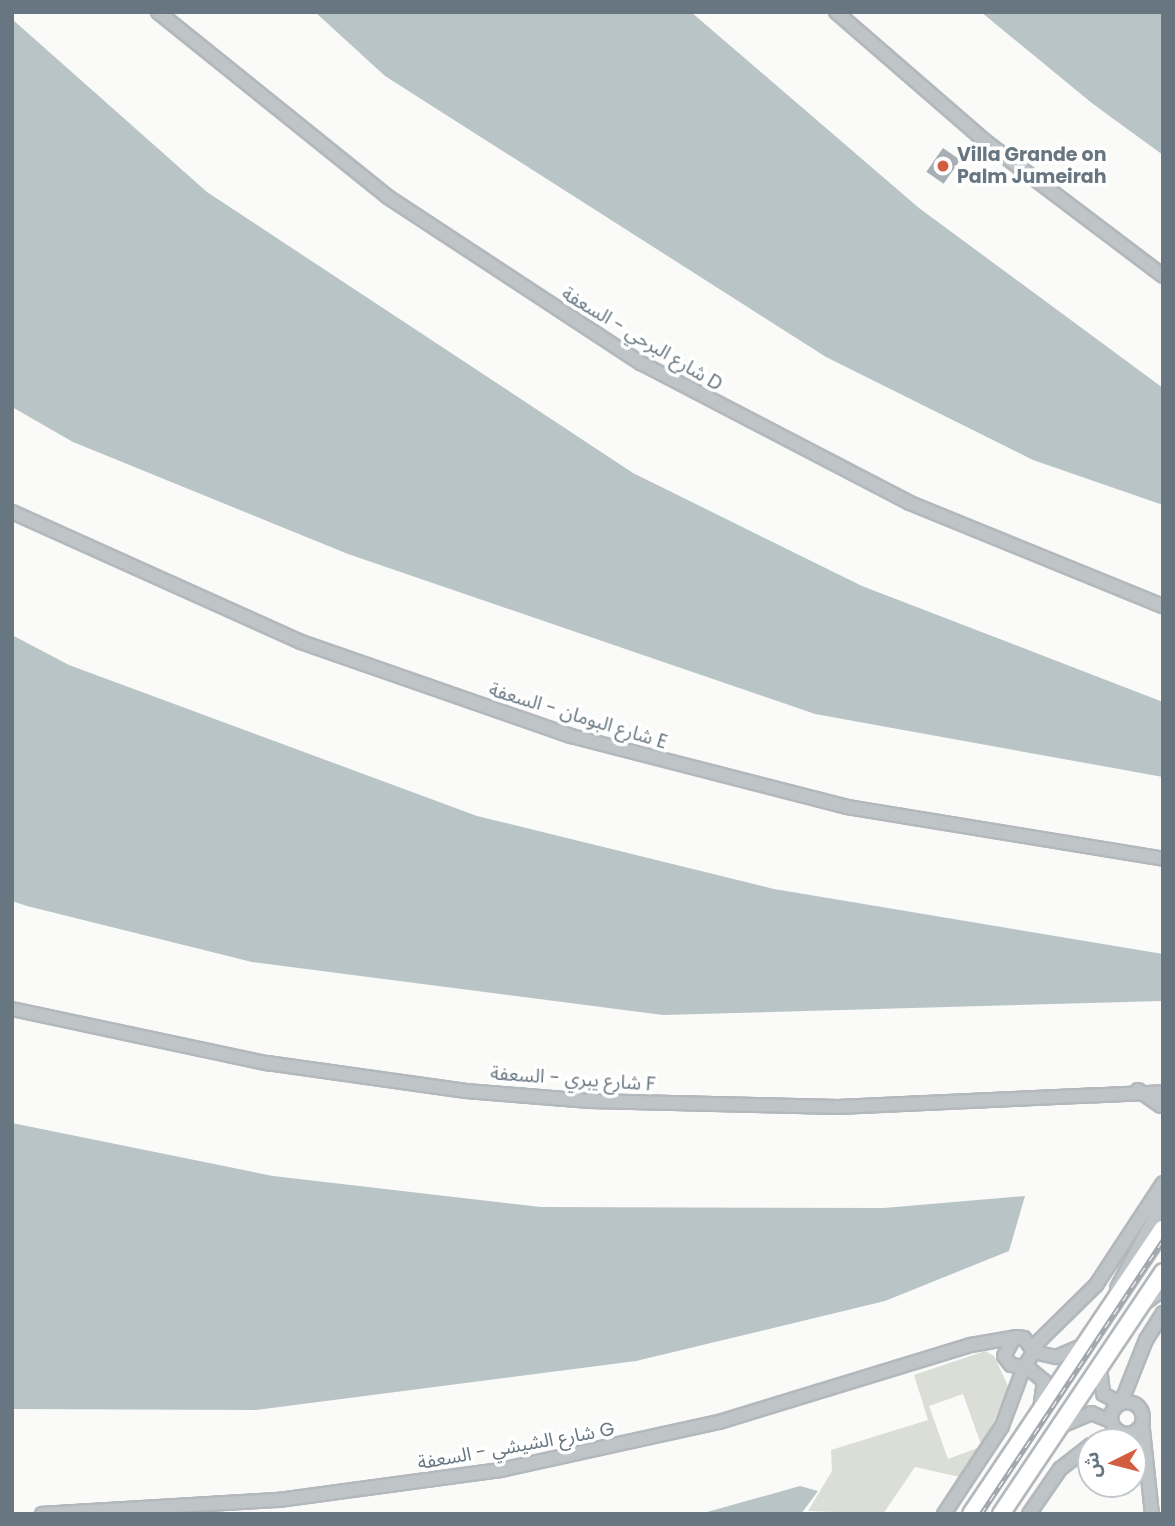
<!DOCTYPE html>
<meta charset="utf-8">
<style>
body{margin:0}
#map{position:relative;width:1175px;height:1526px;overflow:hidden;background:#fafaf8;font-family:Poppins,"Noto Sans Arabic",sans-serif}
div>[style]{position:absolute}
.green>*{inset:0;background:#daded7}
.water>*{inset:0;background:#b9c4c7}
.building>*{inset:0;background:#a7afb4;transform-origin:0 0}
.roads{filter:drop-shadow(2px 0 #b3b8bc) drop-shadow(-2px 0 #b3b8bc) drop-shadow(0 2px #b3b8bc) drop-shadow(0 -2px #b3b8bc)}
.minor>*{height:12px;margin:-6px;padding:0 6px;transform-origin:6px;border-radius:6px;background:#bfc4c7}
.minor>.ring{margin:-6px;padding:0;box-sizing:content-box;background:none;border:12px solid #bfc4c7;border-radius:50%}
.major>*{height:16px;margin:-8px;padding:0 8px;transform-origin:8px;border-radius:8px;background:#fff}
.rail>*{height:5px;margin-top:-2.5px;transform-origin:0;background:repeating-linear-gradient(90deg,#fff 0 8px,#a2a8ad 0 16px);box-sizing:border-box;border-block:2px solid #a2a8ad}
.dots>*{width:19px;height:19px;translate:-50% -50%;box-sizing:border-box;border:4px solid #fff;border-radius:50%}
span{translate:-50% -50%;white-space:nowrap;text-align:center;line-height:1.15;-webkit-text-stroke:7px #fff;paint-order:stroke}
.poi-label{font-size:19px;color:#677680;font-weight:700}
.left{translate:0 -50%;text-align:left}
.street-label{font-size:19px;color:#677680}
.frame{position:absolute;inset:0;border:14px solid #677680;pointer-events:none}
.north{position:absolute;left:1077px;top:1428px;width:70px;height:70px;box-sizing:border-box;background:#fff;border:2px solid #c2c8cc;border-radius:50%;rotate:264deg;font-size:19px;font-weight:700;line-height:28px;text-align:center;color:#677680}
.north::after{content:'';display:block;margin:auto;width:24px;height:32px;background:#d25d3f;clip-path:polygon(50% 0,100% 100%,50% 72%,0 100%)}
</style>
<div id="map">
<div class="green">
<i style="clip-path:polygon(985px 1351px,994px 1356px,1009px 1388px,982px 1447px,963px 1394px,929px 1406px,948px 1459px,980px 1447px,960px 1477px,915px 1467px,883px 1514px,808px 1511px,832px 1471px,831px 1450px,928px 1420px,914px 1375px)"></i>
</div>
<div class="water">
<i style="clip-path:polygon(315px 12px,691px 12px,919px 208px,1163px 388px,1163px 505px,1033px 460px,826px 357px,385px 76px)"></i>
<i style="clip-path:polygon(981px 12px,1163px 12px,1163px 155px,1093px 104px)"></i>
<i style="clip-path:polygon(12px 19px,207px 192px,633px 473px,862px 586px,1163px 702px,1163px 777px,815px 714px,348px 554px,73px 442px,12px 407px)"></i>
<i style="clip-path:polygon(12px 635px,69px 665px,477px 816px,774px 889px,1163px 954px,1163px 1001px,663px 1015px,252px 962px,27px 906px,12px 901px)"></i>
<i style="clip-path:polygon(12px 1123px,273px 1176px,541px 1207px,884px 1208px,1025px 1196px,1009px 1251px,885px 1301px,636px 1361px,256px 1410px,12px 1409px)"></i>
<i style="clip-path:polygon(800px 1486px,818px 1491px,801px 1514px,700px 1514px)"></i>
</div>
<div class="building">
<i style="left:943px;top:148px;width:21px;height:29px;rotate:35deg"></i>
</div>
<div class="roads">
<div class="minor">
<i style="left:158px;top:12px;width:295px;rotate:38.8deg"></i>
<i style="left:388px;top:197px;width:303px;rotate:33.3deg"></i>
<i style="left:641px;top:363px;width:303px;rotate:27.5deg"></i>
<i style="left:910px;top:503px;width:273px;rotate:22.2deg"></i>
<i style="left:836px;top:12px;width:198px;rotate:40.9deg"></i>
<i style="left:986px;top:142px;width:222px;rotate:37.1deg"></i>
<i style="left:12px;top:512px;width:317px;rotate:24.2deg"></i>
<i style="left:301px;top:642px;width:286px;rotate:19.2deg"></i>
<i style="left:571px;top:736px;width:285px;rotate:14.4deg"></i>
<i style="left:847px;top:807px;width:320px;rotate:9.3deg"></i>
<i style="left:12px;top:1009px;width:261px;rotate:12deg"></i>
<i style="left:267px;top:1063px;width:201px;rotate:8deg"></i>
<i style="left:466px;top:1091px;width:124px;rotate:4.6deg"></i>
<i style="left:590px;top:1101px;width:248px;rotate:1.4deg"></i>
<i style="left:838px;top:1107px;width:325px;rotate:-2.6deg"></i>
<i style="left:1138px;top:1090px;width:28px;rotate:35deg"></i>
<i style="left:1117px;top:1288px;width:98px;rotate:-61.9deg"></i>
<i style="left:1146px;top:1302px;width:21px;rotate:-37deg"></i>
<i style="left:1033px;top:1347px;width:88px;rotate:-44.5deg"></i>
<i style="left:1096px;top:1285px;width:122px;rotate:-56.7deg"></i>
<i style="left:1034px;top:1352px;width:23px;rotate:13deg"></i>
<i style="left:1056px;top:1357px;width:30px;rotate:-23deg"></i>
<i style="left:1026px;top:1366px;width:23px;rotate:40deg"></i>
<i style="left:1044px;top:1381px;width:28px;rotate:98deg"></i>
<i style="left:1100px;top:1368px;width:26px;rotate:83deg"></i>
<i style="left:1103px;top:1394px;width:19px;rotate:28deg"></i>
<i class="ring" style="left:1111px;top:1402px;width:20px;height:20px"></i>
<i style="left:1121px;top:1403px;width:68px;rotate:-68.4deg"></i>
<i style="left:1146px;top:1340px;width:32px;rotate:-58deg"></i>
<i style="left:1142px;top:1421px;width:94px;rotate:83.9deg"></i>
<i style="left:1061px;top:1426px;width:33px;rotate:-23deg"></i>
<i style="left:1091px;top:1413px;width:22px;rotate:22deg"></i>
<i style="left:1096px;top:1442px;width:30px;rotate:-15deg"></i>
<i style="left:42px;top:1514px;width:237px;rotate:-3.4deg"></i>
<i style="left:279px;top:1500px;width:223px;rotate:-7.7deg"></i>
<i style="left:500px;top:1470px;width:224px;rotate:-12.4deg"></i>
<i style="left:719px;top:1422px;width:264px;rotate:-17deg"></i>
<i style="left:971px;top:1345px;width:47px;rotate:-9.9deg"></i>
<i style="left:1017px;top:1337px;width:7px;rotate:8deg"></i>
<i style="left:1024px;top:1338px;width:17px;rotate:54deg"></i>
<i style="left:1034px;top:1352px;width:18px;rotate:124deg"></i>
<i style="left:1024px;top:1367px;width:13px;rotate:-171deg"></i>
<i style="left:1011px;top:1365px;width:11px;rotate:-128deg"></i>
<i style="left:1004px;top:1356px;width:21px;rotate:-61deg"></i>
<i style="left:944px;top:1514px;width:105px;rotate:-56.6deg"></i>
<i style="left:1002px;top:1426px;width:63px;rotate:-69.6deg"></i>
<i style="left:1029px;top:1514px;width:55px;rotate:-55.4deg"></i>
<i style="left:1060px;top:1469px;width:39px;rotate:-38deg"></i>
</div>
<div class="major">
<i style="left:971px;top:1514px;width:344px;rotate:-56.1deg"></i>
<i style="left:1001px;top:1514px;width:291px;rotate:-56.2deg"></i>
</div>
</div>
<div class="rail">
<i style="left:981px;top:1514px;width:329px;rotate:-56.4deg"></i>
</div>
<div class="dots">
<i style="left:943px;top:166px;background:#d25d3f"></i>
</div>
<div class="poi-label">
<span class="left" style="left:957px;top:166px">Villa Grande on<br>Palm Jumeirah</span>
</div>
<div class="street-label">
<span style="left:642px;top:339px;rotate:31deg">شارع البرحي - السعفة D</span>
<span style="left:578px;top:716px;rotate:17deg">شارع البومان - السعفة E</span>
<span style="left:573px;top:1079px;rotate:4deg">شارع يبري - السعفة F</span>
<span style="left:516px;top:1446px;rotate:-10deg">شارع الشيشي - السعفة G</span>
</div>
<div class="frame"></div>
<div class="north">ش</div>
</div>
